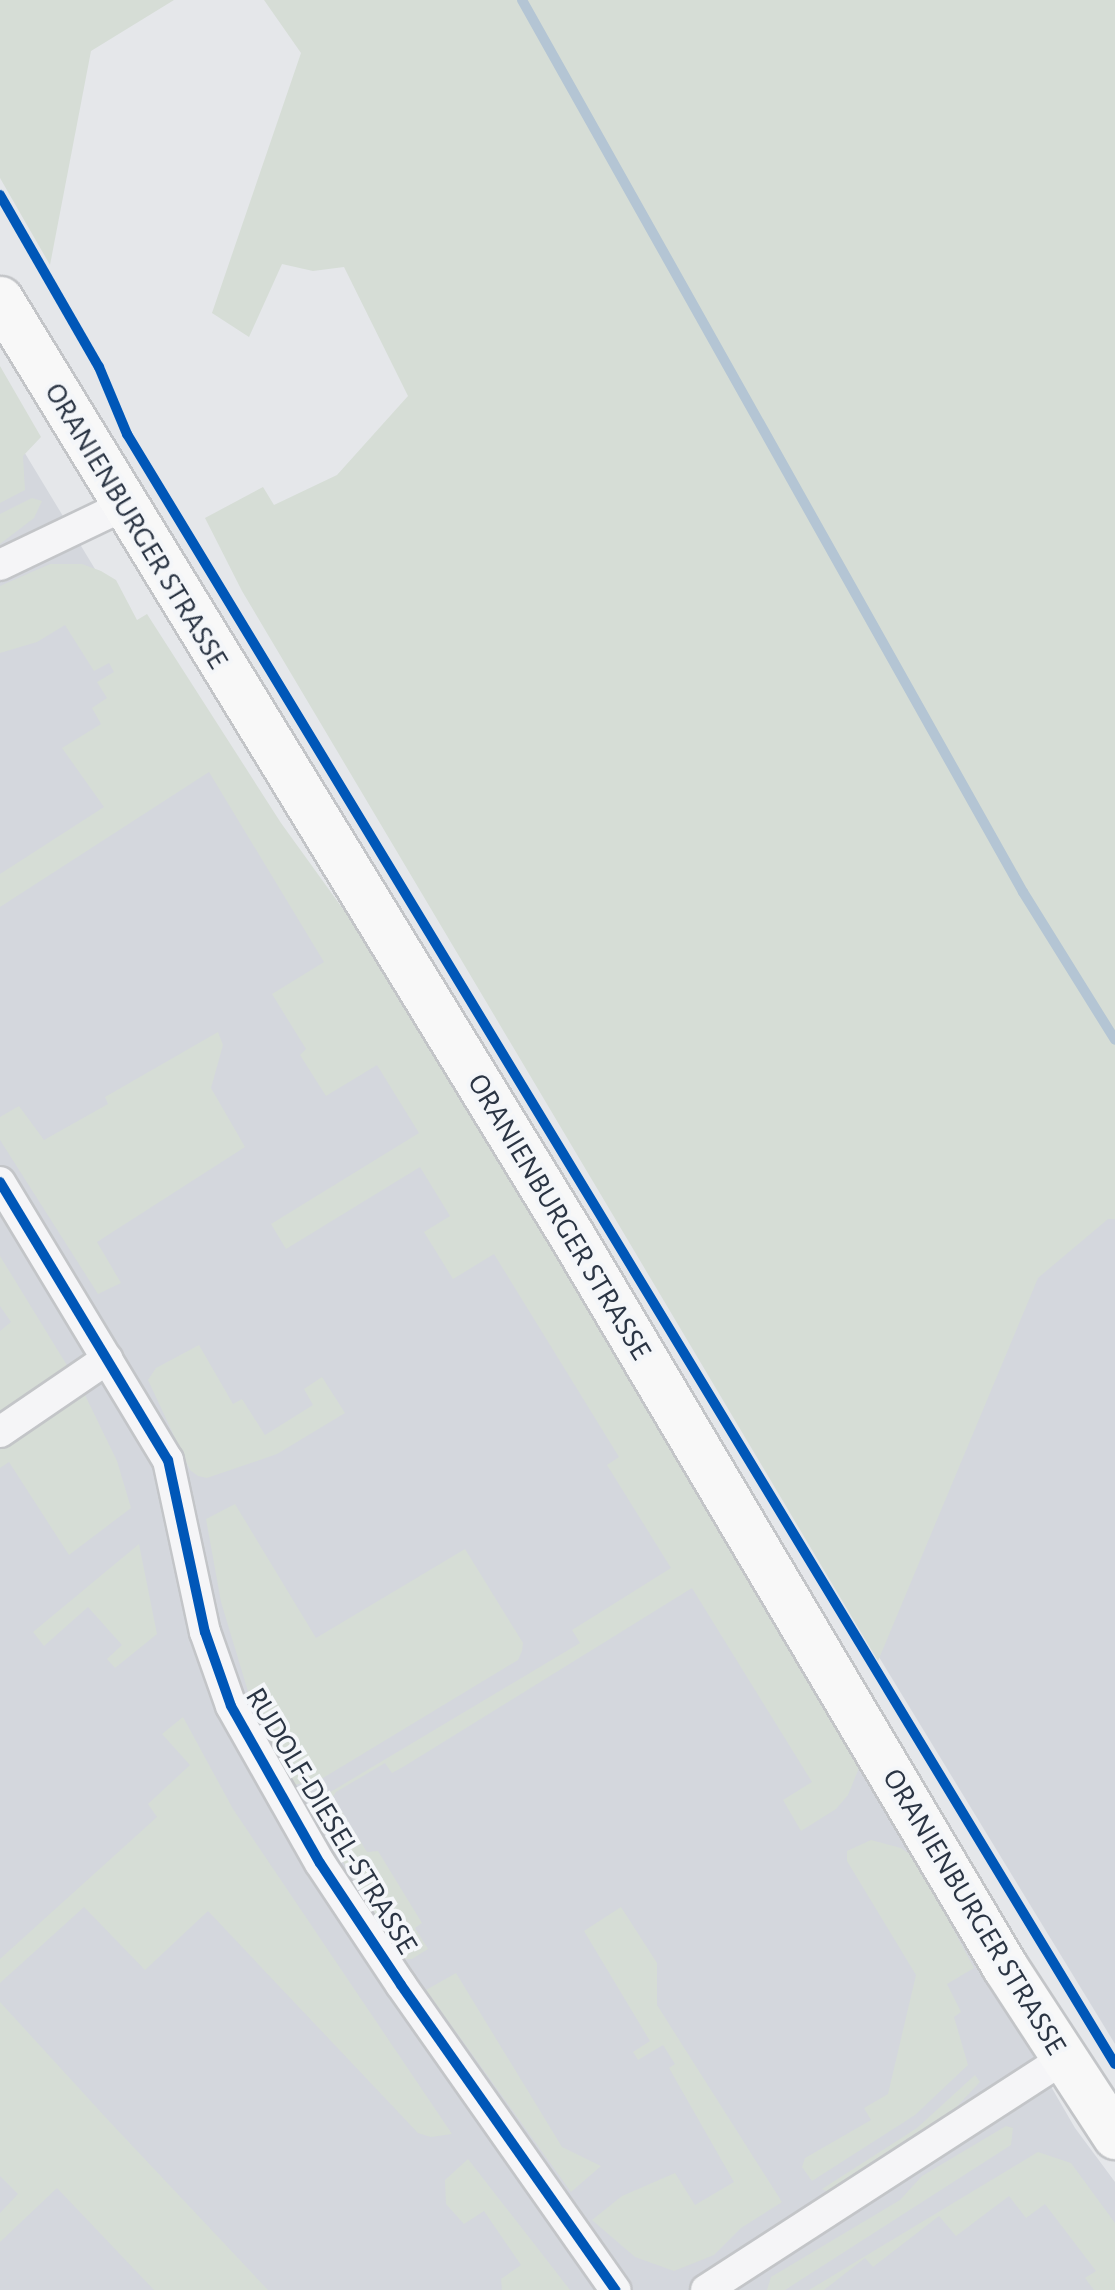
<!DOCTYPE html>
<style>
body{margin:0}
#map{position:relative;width:1115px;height:2290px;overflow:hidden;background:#e5e7ea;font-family:"Alegreya Sans",sans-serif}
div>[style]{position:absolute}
.built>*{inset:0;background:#d4d7dd}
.green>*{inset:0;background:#d6ddd6}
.stream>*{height:10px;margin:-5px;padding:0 5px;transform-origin:5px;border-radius:5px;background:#b4c5d4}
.roads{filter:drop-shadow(2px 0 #c3c5c8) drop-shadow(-2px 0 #c3c5c8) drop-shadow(0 2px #c3c5c8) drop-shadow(0 -2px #c3c5c8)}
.street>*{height:30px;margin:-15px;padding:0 15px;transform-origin:15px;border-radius:15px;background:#f5f5f7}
.secondary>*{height:45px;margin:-22.5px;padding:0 22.5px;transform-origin:22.5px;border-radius:22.5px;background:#f8f8f8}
.cycleway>*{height:10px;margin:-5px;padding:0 5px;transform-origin:5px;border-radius:5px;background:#0057b8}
span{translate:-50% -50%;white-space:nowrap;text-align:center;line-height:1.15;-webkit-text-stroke:8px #f4f6f9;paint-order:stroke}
.street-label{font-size:30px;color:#2b3544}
</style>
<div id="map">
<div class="built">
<i style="clip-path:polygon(0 412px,432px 1126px,855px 1748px,1075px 2128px,1115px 2182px,1115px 2290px,0 2290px)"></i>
<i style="clip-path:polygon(1115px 1040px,1115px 2044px,810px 1544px)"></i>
</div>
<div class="green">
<i style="clip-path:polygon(0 0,174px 0,91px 51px,50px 265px,0 178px)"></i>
<i style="clip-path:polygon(264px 0,1115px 0,1115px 1219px,1108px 1219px,1038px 1278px,878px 1661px,242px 591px,205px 518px,263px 487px,274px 505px,337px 475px,408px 396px,344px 267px,313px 271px,282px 264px,249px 337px,212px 313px,301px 53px)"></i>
<i style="clip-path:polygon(0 366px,41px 437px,23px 456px,25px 490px,0 503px)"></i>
<i style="clip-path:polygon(32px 498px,42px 501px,34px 518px,0 544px,0 514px)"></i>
<i style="clip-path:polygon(50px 564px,82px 564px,101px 571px,116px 580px,137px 620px,147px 614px,281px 823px,387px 970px,855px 1748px,859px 1768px,848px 1795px,836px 1809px,801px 1831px,783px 1800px,812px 1782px,692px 1588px,403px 1767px,392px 1773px,385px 1763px,336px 1792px,333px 1797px,367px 1852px,378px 1851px,422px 1923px,415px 1928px,428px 1949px,412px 1959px,403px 1959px,313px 1813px,327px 1794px,580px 1643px,572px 1630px,671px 1568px,607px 1465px,619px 1457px,494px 1254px,453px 1279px,424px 1232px,450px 1216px,420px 1167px,286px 1249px,271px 1224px,419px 1133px,377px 1065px,326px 1096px,300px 1055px,306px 1049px,272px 994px,324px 962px,209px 772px,0 907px,0 874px,104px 807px,62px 748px,101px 724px,92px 708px,107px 698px,97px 682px,114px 672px,109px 663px,94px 671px,65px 625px,37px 642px,0 653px,0 586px)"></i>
<i style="clip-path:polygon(218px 1032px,223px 1045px,211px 1088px,245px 1147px,97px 1242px,121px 1283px,98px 1294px,0 1140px,0 1117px,19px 1106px,44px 1140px,108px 1104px,105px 1097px)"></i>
<i style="clip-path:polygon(0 1256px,68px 1367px,0 1411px,0 1331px,11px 1322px,0 1306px)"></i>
<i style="clip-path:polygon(199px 1345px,233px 1404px,242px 1399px,265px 1435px,313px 1405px,304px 1389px,322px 1377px,345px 1413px,277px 1454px,207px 1478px,198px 1476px,190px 1470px,148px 1380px,156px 1368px)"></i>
<i style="clip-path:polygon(85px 1395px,117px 1461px,131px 1508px,69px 1555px,9px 1462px,0 1468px,0 1450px)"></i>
<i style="clip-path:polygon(235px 1504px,316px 1638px,465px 1549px,523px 1643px,522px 1651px,518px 1660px,323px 1778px,294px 1785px,253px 1708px,221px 1602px,206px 1519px)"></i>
<i style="clip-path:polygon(139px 1544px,157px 1634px,115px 1668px,107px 1659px,122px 1645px,88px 1607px,44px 1646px,33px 1632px)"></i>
<i style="clip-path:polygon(183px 1717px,233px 1809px,452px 2134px,431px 2137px,418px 2133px,208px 1911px,145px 1970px,84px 1907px,0 1983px,0 1959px,157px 1817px,148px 1804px,190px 1765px,162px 1734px)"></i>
<i style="clip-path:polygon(871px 1840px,901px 1848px,915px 1858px,974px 1968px,947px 1984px,961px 2012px,954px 2017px,968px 2065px,915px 2115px,812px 2181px,802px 2167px,805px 2158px,871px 2120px,864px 2108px,888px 2094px,916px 1975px,847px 1861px,847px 1851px)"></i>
<i style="clip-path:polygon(621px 1907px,657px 1963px,657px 2005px,782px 2202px,741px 2228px,714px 2255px,674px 2271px,635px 2257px,592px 2220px,622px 2196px,675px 2173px,695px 2205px,734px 2182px,669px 2068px,675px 2064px,663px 2045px,638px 2060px,633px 2052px,650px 2041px,584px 1931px)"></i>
<i style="clip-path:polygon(456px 1973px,562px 2147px,601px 2166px,571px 2192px,426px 1990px)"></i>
<i style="clip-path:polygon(0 2002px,108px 2120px,268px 2290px,154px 2290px,57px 2188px,0 2242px,0 2213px,18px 2194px,0 2176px)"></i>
<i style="clip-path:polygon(975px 2075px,980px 2082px,944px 2120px,830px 2193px,822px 2189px,917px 2128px)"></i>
<i style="clip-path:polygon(1006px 2126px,1013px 2128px,1011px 2145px,785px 2290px,767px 2290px,771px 2277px,900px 2200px,922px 2176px)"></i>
<i style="clip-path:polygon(1038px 2152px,1071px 2163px,1115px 2223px,1115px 2290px,1094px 2290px,1085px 2278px,1096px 2271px,1045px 2204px,1026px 2218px,1009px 2196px,956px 2236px,939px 2216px,873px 2267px,865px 2258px,824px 2290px,809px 2290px)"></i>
<i style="clip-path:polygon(468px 2159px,570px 2290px,502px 2290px,501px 2279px,521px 2265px,484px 2211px,464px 2224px,446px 2204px,445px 2180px)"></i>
</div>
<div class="stream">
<i style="left:522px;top:0;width:1023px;rotate:60.68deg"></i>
<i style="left:1023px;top:892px;width:174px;rotate:58.1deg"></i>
</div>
<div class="roads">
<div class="street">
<i style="left:0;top:565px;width:136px;rotate:-25.6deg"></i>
<i style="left:0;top:1182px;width:325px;rotate:58.9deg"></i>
<i style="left:168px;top:1460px;width:176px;rotate:77.9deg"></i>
<i style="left:205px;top:1632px;width:78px;rotate:70.6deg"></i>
<i style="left:231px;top:1706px;width:180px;rotate:60.5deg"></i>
<i style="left:320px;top:1863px;width:146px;rotate:56.4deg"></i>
<i style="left:401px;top:1985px;width:373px;rotate:54.9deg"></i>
<i style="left:0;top:1432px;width:130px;rotate:-34.3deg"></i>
<i style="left:706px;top:2290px;width:424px;rotate:-32.9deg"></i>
</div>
<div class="secondary">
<i style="left:0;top:299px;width:1098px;rotate:58.6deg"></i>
<i style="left:572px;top:1236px;width:850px;rotate:59.36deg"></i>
<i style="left:1005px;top:1967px;width:202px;rotate:56.9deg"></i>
</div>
</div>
<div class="cycleway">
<i style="left:0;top:195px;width:198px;rotate:60.1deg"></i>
<i style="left:99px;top:367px;width:73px;rotate:67.3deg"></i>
<i style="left:127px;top:434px;width:1906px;rotate:58.78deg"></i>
<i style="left:0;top:1182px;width:325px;rotate:58.9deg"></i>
<i style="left:168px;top:1460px;width:176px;rotate:77.9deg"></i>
<i style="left:205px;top:1632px;width:78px;rotate:70.6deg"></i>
<i style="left:231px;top:1706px;width:180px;rotate:60.5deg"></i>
<i style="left:320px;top:1863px;width:146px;rotate:56.4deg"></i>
<i style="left:401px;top:1985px;width:373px;rotate:54.9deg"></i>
</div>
<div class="street-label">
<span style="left:136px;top:526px;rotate:59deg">ORANIENBURGER STRASSE</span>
<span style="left:559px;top:1217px;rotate:59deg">ORANIENBURGER STRASSE</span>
<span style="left:331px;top:1821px;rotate:59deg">RUDOLF-DIESEL-STRASSE</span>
<span style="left:974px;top:1912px;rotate:59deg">ORANIENBURGER STRASSE</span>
</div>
</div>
